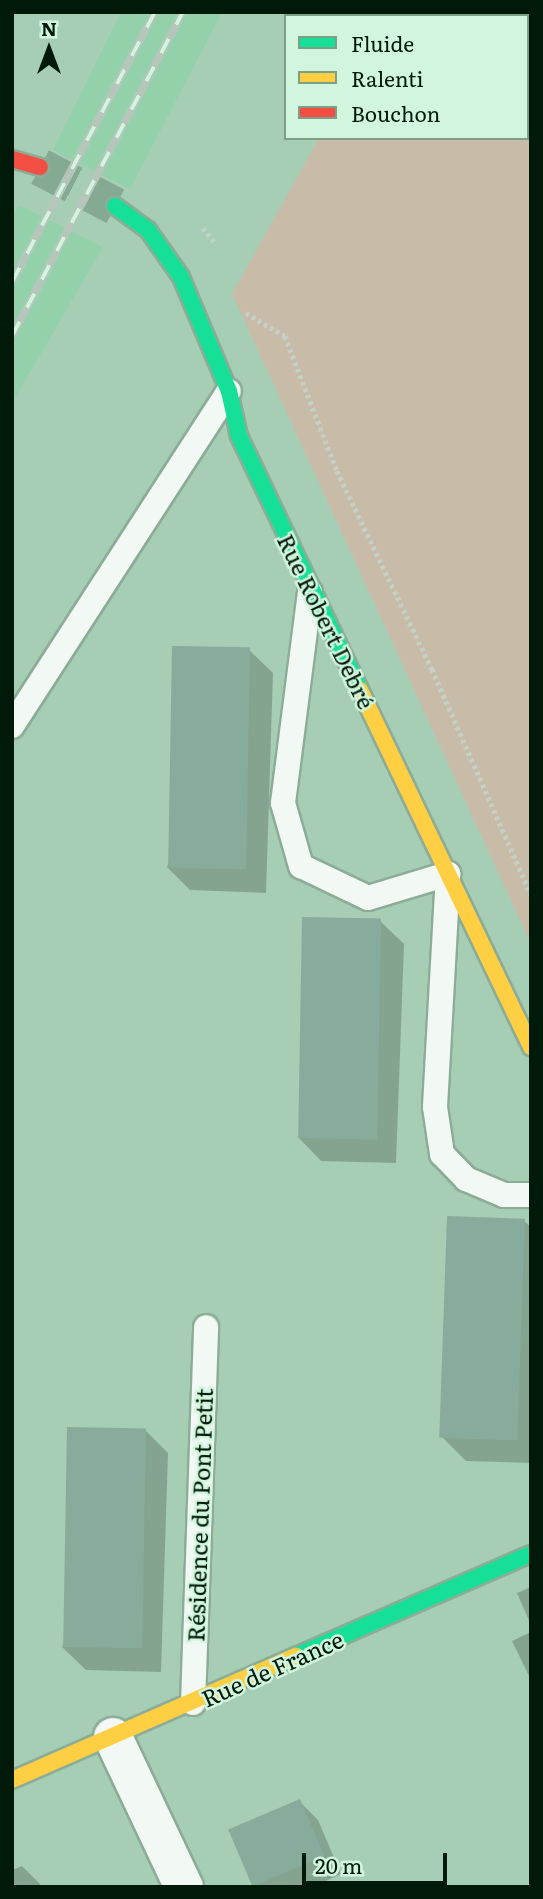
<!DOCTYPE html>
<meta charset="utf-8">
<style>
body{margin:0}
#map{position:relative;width:543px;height:1899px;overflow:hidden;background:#a6ceb4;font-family:Literata,serif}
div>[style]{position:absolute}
.built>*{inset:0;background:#92d1a9}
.green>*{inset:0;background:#c8bca8}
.shadow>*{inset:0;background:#0003}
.building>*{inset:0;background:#87ac9c;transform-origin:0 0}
.secondary-tunnel>*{height:38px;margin-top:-19px;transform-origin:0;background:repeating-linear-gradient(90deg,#85aa92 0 38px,transparent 0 57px)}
.path>*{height:4.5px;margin-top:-2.25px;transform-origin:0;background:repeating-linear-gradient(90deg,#c4d1c8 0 3.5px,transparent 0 7px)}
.roads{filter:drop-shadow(2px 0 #8cac98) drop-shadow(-2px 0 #8cac98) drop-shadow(0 2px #8cac98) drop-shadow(0 -2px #8cac98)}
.lane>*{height:24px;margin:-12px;padding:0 12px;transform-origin:12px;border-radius:12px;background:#f2f8f4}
.street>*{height:38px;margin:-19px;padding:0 19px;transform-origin:19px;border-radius:19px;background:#f2f8f4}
.fast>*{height:16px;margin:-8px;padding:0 8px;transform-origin:8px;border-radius:8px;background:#16e098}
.slow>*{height:16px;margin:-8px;padding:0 8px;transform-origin:8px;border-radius:8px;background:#ffcf43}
.jam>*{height:16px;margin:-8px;padding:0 8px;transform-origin:8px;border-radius:8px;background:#f24e42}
.rail>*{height:8px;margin-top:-4px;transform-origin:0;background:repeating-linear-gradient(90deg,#d2f6dd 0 16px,#b8c5bc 0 32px);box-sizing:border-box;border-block:2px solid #b8c5bc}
span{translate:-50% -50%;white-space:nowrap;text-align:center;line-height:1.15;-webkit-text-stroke:5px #d2f6dd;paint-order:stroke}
.street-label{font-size:23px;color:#001909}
.frame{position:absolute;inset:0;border:14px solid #001909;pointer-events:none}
.legend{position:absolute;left:284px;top:14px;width:245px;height:126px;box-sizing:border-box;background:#d2f6dd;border:2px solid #7e9e88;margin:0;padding:9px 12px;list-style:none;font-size:21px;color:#001909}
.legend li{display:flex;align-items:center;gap:14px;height:35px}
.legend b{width:35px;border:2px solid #7e9e88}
.north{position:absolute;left:14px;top:14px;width:70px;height:70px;-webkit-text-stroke:5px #d2f6dd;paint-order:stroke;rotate:0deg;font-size:19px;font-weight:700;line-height:28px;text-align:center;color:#001909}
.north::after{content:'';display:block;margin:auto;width:24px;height:32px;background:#001909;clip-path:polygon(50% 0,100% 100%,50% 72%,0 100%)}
.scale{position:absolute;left:302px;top:1853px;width:145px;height:32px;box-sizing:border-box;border:4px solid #001909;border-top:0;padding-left:9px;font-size:21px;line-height:24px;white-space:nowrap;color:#001909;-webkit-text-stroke:5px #d2f6dd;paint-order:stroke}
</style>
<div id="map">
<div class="built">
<i style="clip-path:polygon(121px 12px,222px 12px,130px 189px,53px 150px)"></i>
<i style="clip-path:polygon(19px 205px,103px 247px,12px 403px,12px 216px)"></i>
</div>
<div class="green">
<i style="clip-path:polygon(390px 12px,531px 12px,527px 91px,527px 16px,388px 16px)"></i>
<i style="clip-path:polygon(527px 108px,531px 115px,531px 944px,232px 294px,319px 138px,527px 138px)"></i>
</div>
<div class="shadow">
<i style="clip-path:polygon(249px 650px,273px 673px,266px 893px,190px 890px,167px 867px)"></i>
<i style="clip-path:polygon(380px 921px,404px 944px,396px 1163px,321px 1161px,298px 1137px)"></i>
<i style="clip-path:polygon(524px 1221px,531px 1227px,531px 1463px,466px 1461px,443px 1438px)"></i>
<i style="clip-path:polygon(145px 1430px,168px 1453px,161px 1672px,86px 1670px,62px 1647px)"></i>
<i style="clip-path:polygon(531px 1587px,531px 1625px,517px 1593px)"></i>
<i style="clip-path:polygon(531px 1632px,531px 1680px,512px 1641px)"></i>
<i style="clip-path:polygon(300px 1802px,318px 1820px,341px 1874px,313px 1887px,256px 1887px)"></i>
<i style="clip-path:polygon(22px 1866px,40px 1884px,41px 1887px,12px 1887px,12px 1870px)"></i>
</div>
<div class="building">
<i style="left:172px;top:646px;width:78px;height:222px;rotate:1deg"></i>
<i style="left:302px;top:917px;width:79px;height:221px;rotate:1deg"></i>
<i style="left:447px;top:1216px;width:78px;height:222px;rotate:2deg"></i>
<i style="left:67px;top:1427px;width:79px;height:220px;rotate:1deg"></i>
<i style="left:300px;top:1799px;width:62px;height:78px;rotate:67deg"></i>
</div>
<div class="secondary-tunnel">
<i style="left:40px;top:167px;width:85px;rotate:27.5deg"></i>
</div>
<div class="path">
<i style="left:203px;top:228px;width:21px;rotate:51deg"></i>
<i style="left:246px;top:313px;width:45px;rotate:30.5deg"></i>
<i style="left:285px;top:336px;width:145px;rotate:68.9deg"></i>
<i style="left:337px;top:471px;width:220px;rotate:64.4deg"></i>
<i style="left:432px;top:669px;width:247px;rotate:66.3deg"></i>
</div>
<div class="roads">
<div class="lane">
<i style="left:310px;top:592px;width:213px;rotate:97.3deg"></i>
<i style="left:283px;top:803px;width:66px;rotate:74.1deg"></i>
<i style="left:301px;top:866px;width:74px;rotate:25.5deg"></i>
<i style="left:368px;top:898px;width:84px;rotate:-16.7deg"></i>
<i style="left:448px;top:874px;width:233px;rotate:93.2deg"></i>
<i style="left:435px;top:1107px;width:48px;rotate:81.5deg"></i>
<i style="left:442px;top:1154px;width:35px;rotate:46deg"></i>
<i style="left:466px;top:1179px;width:41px;rotate:22.8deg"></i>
<i style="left:504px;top:1195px;width:27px"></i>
<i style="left:12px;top:726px;width:399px;rotate:-57.1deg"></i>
<i style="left:193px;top:1703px;width:376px;rotate:-88deg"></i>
</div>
<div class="street">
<i style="left:113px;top:1737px;width:166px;rotate:64.7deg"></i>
</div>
<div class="fast">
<i style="left:115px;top:206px;width:41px;rotate:36deg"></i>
<i style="left:148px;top:230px;width:57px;rotate:54.9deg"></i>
<i style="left:181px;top:277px;width:124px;rotate:67.2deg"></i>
<i style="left:229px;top:391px;width:46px;rotate:77.5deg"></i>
<i style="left:239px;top:436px;width:281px;rotate:64.5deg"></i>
<i style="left:296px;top:1656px;width:256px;rotate:-23.5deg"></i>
</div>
<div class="slow">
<i style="left:360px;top:690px;width:396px;rotate:64.4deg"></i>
<i style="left:12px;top:1780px;width:310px;rotate:-23.6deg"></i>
</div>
<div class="jam">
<i style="left:12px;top:159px;width:29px;rotate:16deg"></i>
</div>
</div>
<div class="rail">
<i style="left:12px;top:282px;width:306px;rotate:-62.1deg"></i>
<i style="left:12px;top:336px;width:366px;rotate:-62.2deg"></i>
</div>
<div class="street-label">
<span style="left:327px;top:621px;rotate:64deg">Rue Robert Debré</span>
<span style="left:199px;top:1515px;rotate:-88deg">Résidence du Pont Petit</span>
<span style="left:272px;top:1668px;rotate:-24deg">Rue de France</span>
</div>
<div class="frame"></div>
<ul class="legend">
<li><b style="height:9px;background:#16e098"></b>Fluide</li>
<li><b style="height:9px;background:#ffcf43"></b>Ralenti</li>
<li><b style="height:9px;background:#f24e42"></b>Bouchon</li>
</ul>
<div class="north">N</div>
<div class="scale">20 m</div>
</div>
